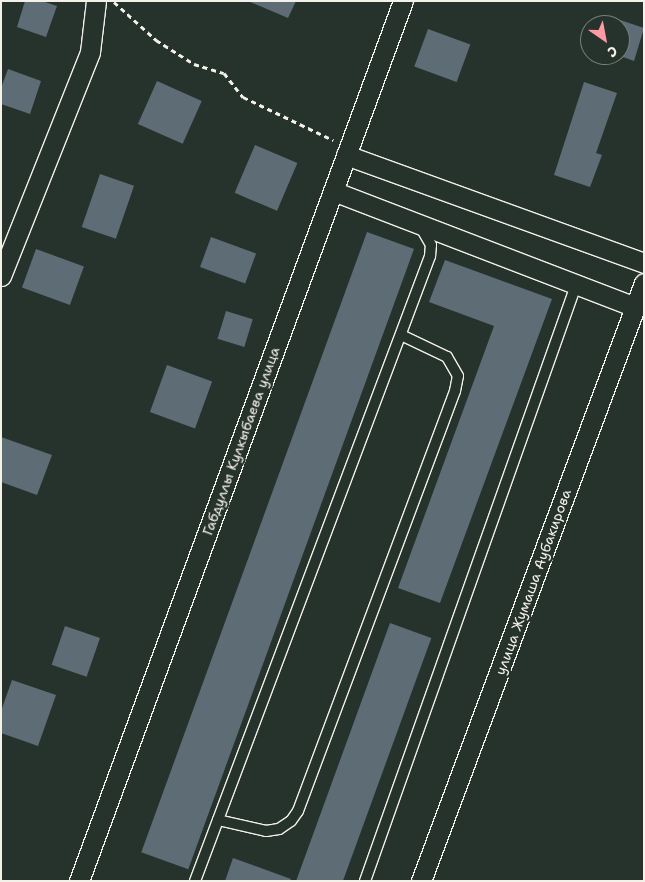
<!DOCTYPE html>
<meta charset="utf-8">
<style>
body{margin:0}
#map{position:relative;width:645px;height:882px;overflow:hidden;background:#26332d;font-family:"Shantell Sans",sans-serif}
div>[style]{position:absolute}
.building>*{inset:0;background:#5e6c76;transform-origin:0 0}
.path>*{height:3px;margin-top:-1.5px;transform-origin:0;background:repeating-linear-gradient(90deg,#f4f1e8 0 5px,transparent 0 9px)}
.roads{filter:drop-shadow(1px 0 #f4f1e8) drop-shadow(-1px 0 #f4f1e8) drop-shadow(0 1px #f4f1e8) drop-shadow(0 -1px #f4f1e8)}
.service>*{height:10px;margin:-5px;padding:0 5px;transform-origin:5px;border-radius:5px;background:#26332d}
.minor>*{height:19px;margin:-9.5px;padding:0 9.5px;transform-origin:9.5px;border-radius:9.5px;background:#26332d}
span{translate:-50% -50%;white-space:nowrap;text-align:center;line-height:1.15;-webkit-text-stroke:4.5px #26332d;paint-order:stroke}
.street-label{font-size:14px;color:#f4f1e8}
.frame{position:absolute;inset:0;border:2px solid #f4f1e8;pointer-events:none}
.north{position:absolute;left:580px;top:15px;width:50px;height:50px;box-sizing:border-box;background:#26332d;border:1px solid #787f78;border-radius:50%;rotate:147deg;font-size:14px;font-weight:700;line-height:20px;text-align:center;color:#f4f1e8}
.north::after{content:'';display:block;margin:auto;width:18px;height:22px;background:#ff9aa2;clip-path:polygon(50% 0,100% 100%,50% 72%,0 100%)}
</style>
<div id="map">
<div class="building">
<i style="clip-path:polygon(25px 1px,42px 1px,57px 6px,46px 37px,17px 27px)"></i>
<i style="clip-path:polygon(248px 1px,296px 1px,288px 18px)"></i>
<i style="clip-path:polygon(620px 20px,644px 28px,634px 61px,620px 56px)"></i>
<i style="left:428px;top:29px;width:45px;height:40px;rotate:20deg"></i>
<i style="clip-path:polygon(8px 69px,41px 81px,30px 114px,1px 104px,1px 88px)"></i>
<i style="left:157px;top:81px;width:49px;height:47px;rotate:24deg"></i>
<i style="clip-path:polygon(584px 82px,617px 93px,596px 153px,602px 155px,590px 187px,554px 175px)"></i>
<i style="left:255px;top:145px;width:46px;height:52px;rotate:23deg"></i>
<i style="left:100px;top:174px;width:36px;height:56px;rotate:19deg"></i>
<i style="left:367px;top:232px;width:50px;height:660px;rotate:20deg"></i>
<i style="left:211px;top:237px;width:48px;height:32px;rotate:20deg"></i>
<i style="left:36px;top:249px;width:51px;height:41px;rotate:20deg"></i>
<i style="clip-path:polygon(445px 260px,552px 299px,440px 603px,398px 588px,494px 326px,429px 302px)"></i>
<i style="left:226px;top:311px;width:28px;height:29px;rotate:17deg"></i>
<i style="left:167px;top:365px;width:48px;height:50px;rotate:20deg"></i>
<i style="clip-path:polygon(1px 437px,52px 455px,37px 495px,1px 482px)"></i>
<i style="left:390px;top:623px;width:44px;height:274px;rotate:20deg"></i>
<i style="left:65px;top:626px;width:37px;height:41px;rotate:19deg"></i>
<i style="clip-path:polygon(12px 680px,56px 695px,38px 746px,1px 733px,1px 711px)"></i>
<i style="clip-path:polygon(233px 858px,291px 879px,290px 881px,225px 881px)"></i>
</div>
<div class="path">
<i style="left:114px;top:2px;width:57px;rotate:42.1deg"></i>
<i style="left:156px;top:40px;width:45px;rotate:32.3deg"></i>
<i style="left:194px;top:64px;width:31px;rotate:17deg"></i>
<i style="left:224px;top:73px;width:31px;rotate:52deg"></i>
<i style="left:243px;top:97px;width:100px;rotate:25.5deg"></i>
</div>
<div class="roads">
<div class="service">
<i style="left:218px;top:820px;width:49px;rotate:12.9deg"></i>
<i style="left:266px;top:831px;width:13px;rotate:-9deg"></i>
<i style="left:279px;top:829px;width:14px;rotate:-34deg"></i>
<i style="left:291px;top:821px;width:12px;rotate:-55deg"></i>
<i style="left:298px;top:811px;width:448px;rotate:-69.5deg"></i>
<i style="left:455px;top:391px;width:15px;rotate:-79deg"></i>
<i style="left:458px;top:376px;width:22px;rotate:-120deg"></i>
<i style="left:447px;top:357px;width:51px;rotate:-154.4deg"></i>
<i style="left:195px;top:881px;width:668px;rotate:-69.39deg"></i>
<i style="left:430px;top:256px;width:11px;rotate:-85deg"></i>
<i style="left:431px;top:245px;width:20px;rotate:-120deg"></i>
<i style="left:365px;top:881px;width:632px;rotate:-70.5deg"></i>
</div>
<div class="minor">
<i style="left:346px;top:155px;width:317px;rotate:19.9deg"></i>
<i style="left:333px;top:191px;width:324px;rotate:21deg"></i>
<i style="left:1px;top:276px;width:241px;rotate:-68.3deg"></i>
<i style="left:90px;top:52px;width:51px;rotate:-83.3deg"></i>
<i style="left:79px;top:881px;width:938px;rotate:-69.79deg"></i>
<i style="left:421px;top:881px;width:638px;rotate:-69.55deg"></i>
</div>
</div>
<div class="street-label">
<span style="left:241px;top:441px;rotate:-70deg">Габдуллы Кулкыбаева улица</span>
<span style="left:533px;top:582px;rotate:-70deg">улица Жумаша Аубакирова</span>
</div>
<div class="frame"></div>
<div class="north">С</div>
</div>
